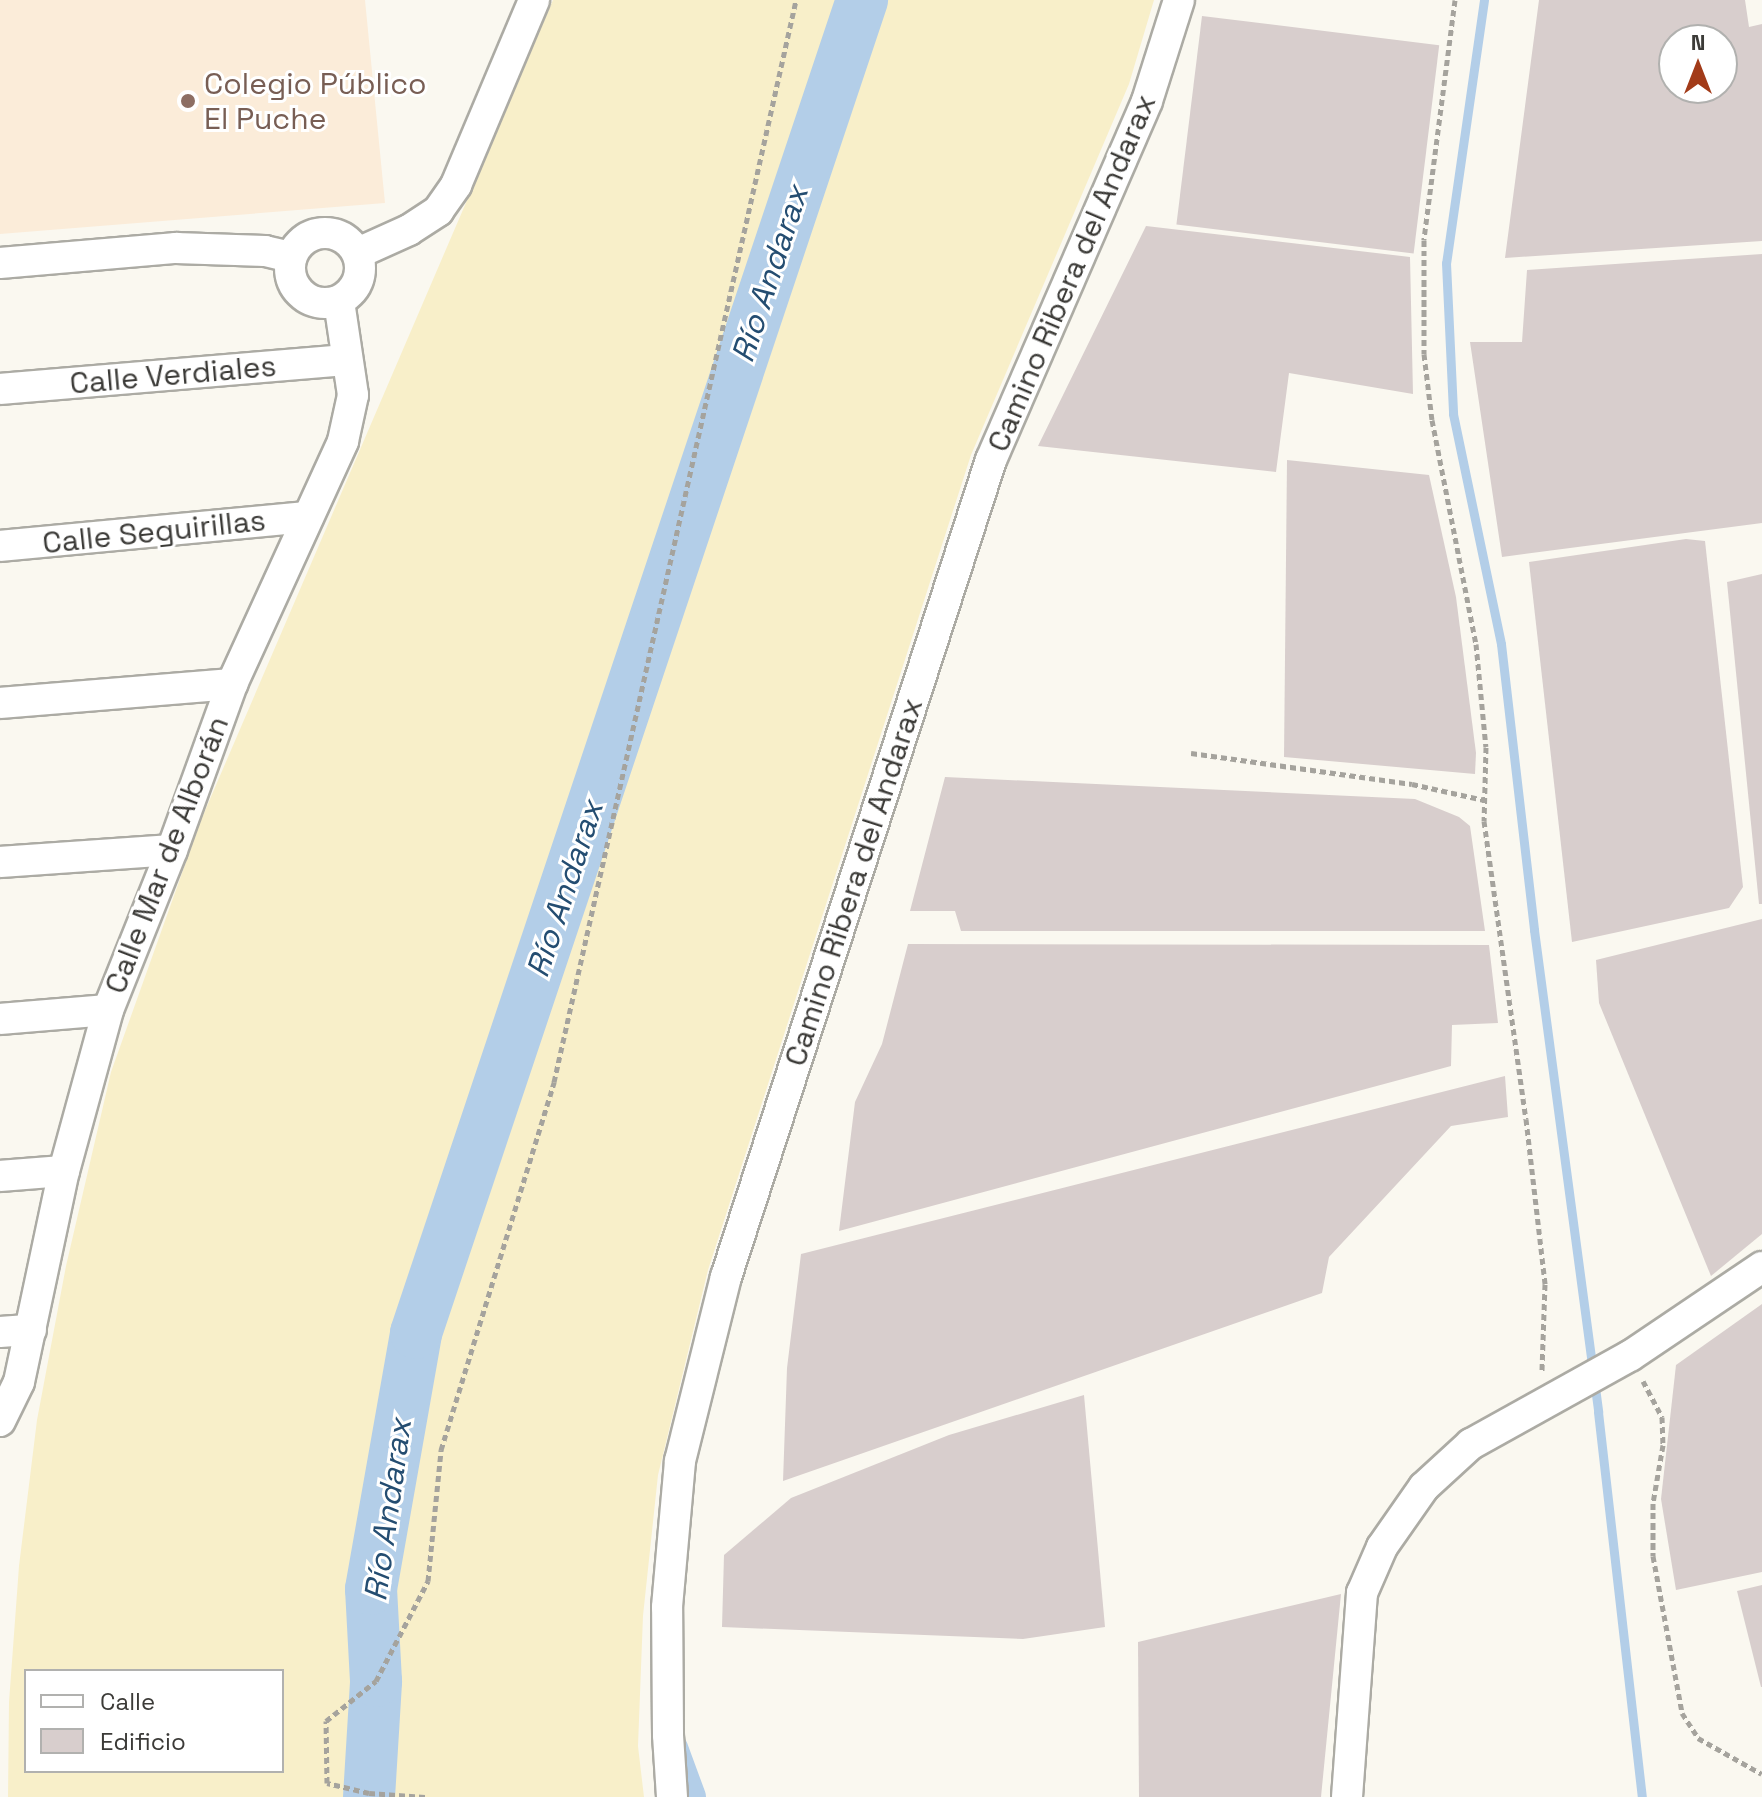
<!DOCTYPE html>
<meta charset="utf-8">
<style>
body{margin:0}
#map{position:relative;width:1762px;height:1797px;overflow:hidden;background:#faf8f0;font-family:"Space Grotesk",sans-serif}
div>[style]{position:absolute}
.education>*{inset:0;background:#fbecd9}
.sand>*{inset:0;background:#f8efc9}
.stream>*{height:9px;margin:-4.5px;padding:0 4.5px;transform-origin:4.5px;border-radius:4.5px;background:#b3cee8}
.canal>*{height:30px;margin:-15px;padding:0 15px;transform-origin:15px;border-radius:15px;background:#b3cee8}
.river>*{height:52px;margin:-26px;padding:0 26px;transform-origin:26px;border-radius:26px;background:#b3cee8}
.building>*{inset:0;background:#d8cecd;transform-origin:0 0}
.path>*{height:5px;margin-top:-2.5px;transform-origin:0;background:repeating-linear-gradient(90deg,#a5a39d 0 6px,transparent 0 10px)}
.roads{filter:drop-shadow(2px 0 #acaba4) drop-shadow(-2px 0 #acaba4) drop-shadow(0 2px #acaba4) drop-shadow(0 -2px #acaba4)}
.minor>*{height:30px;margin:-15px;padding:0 15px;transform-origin:15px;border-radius:15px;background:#fff}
.minor>.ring{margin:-15px;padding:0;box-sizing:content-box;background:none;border:30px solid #fff;border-radius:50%}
.dots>*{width:22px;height:22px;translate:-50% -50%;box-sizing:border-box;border:4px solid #fff;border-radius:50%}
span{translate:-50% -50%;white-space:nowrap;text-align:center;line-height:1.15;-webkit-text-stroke:6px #fff;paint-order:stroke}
.education-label{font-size:30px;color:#785e54}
.left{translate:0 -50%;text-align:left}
.street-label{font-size:30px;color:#3c3b38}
.water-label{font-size:32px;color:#244d71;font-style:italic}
.legend{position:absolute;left:24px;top:1669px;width:260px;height:104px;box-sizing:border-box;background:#fff;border:2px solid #b1b1af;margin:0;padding:10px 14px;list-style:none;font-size:24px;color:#3c3b38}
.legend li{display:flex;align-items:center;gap:16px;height:40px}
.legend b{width:40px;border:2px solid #b1b1af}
.north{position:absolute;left:1658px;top:24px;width:80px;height:80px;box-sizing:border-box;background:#fff;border:2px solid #b1b1af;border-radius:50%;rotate:0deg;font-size:22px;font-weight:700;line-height:32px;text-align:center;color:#3c3b38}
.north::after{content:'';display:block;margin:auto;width:28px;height:36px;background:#a23b19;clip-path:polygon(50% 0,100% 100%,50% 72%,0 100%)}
</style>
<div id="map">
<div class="education">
<i style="clip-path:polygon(0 0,365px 0,385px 203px,0 234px)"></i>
</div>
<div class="sand">
<i style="clip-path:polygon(evenodd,553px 0,1154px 0,1129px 84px,971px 455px,708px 1270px,658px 1475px,643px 1616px,638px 1746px,644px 1797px,8px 1797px,9px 1702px,19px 1566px,37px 1420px,66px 1266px,111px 1072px,201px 820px,553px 0,26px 1671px,282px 1671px,282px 1771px,26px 1771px,26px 1671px)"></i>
</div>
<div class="stream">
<i style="left:1484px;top:0;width:266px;rotate:98.2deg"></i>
<i style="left:1446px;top:263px;width:151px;rotate:87.3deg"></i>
<i style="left:1453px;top:414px;width:235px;rotate:78.2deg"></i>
<i style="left:1501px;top:644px;width:288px;rotate:83.4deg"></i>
<i style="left:1534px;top:930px;width:486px;rotate:82.4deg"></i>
<i style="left:1598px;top:1412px;width:388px;rotate:83.5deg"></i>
</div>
<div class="canal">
<i style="left:673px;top:1748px;width:52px;rotate:69.8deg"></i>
</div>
<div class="river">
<i style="left:369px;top:1797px;width:116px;rotate:-86.5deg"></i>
<i style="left:376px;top:1681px;width:92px;rotate:-93.1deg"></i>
<i style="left:371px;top:1589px;width:260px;rotate:-80deg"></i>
<i style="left:416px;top:1333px;width:1406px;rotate:-71.5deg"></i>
</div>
<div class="building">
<i style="clip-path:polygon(evenodd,1539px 0,1745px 0,1749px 27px,1762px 24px,1762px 241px,1505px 258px,1539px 0,1674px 40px,1722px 40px,1722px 88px,1674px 88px,1674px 40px)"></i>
<i style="left:1202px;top:16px;width:239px;height:210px;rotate:7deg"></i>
<i style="clip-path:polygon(1146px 226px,1410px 257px,1413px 394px,1289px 373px,1276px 472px,1038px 446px)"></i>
<i style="clip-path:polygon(1762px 254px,1762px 523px,1502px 557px,1470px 342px,1522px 342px,1527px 270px)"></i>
<i style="clip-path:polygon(1287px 460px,1429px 475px,1456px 597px,1476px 753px,1475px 774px,1284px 757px)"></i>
<i style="clip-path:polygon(1686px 539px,1705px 541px,1743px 887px,1729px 908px,1572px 942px,1529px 562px)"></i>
<i style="clip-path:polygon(1762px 574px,1762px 904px,1759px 904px,1727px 582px)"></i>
<i style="clip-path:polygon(945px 777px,1415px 799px,1459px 817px,1470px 826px,1485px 931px,961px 931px,955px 911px,910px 911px)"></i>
<i style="clip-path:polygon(1762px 919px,1762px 1234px,1711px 1276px,1599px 1003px,1596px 960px)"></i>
<i style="clip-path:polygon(908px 944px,1489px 945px,1498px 1023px,1452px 1025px,1451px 1066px,839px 1231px,855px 1102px,882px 1044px)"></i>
<i style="clip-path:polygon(1505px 1076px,1508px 1117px,1451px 1126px,1329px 1257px,1322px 1293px,783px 1481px,787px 1368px,801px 1254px)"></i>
<i style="clip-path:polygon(1762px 1304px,1762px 1572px,1676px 1590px,1661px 1499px,1676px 1365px)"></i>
<i style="clip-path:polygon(1084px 1395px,1105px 1627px,1023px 1639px,722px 1627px,724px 1555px,791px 1498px,949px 1435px)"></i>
<i style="clip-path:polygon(1762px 1585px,1762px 1687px,1761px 1687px,1737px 1591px)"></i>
<i style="clip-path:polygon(1341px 1594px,1321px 1797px,1139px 1797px,1138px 1642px)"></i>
</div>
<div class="path">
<i style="left:1455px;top:0;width:242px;rotate:97.4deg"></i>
<i style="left:1424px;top:240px;width:114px;rotate:90deg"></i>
<i style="left:1424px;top:354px;width:66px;rotate:83.1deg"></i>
<i style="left:1432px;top:420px;width:228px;rotate:78.9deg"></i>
<i style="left:1476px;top:644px;width:103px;rotate:84.5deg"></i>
<i style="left:1486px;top:747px;width:74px;rotate:91.5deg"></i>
<i style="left:1484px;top:821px;width:301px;rotate:82deg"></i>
<i style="left:1526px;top:1119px;width:166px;rotate:83.4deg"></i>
<i style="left:1545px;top:1284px;width:88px;rotate:92deg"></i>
<i style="left:1191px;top:753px;width:223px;rotate:8deg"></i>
<i style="left:1412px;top:784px;width:74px;rotate:12.5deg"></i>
<i style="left:1643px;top:1381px;width:41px;rotate:62.2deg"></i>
<i style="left:1662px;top:1417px;width:28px;rotate:88deg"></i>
<i style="left:1663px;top:1445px;width:59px;rotate:99.8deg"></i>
<i style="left:1653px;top:1503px;width:53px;rotate:90deg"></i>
<i style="left:1653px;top:1556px;width:160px;rotate:79.5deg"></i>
<i style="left:1682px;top:1713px;width:30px;rotate:57deg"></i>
<i style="left:1698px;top:1738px;width:73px;rotate:29.4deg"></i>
<i style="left:425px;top:1797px;width:56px;rotate:-175.9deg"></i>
<i style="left:369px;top:1793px;width:43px;rotate:-166.6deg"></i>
<i style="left:327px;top:1783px;width:62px;rotate:-90.9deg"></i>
<i style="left:326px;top:1721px;width:64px;rotate:-38.7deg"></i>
<i style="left:376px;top:1681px;width:113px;rotate:-62.5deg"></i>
<i style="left:428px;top:1581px;width:132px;rotate:-84.3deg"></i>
<i style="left:441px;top:1450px;width:385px;rotate:-72.9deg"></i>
<i style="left:554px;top:1082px;width:1109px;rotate:-77.39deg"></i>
</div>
<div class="roads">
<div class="minor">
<i class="ring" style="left:290px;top:233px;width:40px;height:40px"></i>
<i style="left:358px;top:253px;width:56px;rotate:-24.3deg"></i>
<i style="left:409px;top:230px;width:35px;rotate:-33deg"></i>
<i style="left:438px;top:211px;width:32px;rotate:-55deg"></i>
<i style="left:456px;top:185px;width:201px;rotate:-67.1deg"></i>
<i style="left:0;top:263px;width:177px;rotate:-4.9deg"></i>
<i style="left:176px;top:248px;width:89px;rotate:1.9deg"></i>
<i style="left:265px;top:251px;width:27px;rotate:13deg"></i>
<i style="left:0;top:389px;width:347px;rotate:-4.8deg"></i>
<i style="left:0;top:546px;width:309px;rotate:-5.4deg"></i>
<i style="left:0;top:703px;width:233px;rotate:-4.7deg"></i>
<i style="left:0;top:862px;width:172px;rotate:-4deg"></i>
<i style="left:0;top:1019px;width:108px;rotate:-4.8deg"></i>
<i style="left:0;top:1176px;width:64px;rotate:-4.5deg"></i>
<i style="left:0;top:1332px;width:31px;rotate:-4deg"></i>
<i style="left:0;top:1421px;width:43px;rotate:-64deg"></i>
<i style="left:19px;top:1382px;width:216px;rotate:-78deg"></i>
<i style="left:64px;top:1171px;width:167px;rotate:-74.7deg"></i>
<i style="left:108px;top:1010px;width:172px;rotate:-68.2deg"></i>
<i style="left:172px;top:850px;width:177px;rotate:-70.1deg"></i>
<i style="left:232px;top:684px;width:267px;rotate:-65.4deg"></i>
<i style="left:343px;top:441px;width:47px;rotate:-77.7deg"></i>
<i style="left:353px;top:395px;width:95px;rotate:-98.5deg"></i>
<i style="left:672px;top:1797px;width:62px;rotate:-93.7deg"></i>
<i style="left:668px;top:1735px;width:128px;rotate:-90.4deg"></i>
<i style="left:667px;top:1607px;width:147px;rotate:-84.9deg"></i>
<i style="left:680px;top:1461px;width:190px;rotate:-76deg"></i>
<i style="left:726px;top:1277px;width:859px;rotate:-72.03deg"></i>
<i style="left:991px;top:460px;width:391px;rotate:-66.5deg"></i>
<i style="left:1147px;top:101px;width:106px;rotate:-72.4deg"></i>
<i style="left:1347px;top:1797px;width:205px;rotate:-85.8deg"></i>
<i style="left:1362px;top:1593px;width:50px;rotate:-66.5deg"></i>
<i style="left:1382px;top:1547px;width:73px;rotate:-55deg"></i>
<i style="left:1424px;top:1487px;width:64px;rotate:-42.5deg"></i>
<i style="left:1471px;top:1444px;width:182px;rotate:-29deg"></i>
<i style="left:1630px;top:1356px;width:159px;rotate:-34deg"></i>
</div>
</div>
<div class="dots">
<i style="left:188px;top:101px;background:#8d6e63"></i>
</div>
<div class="education-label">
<span class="left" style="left:204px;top:101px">Colegio Público<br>El Puche</span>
</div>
<div class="street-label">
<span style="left:1072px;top:273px;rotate:-67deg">Camino Ribera del Andarax</span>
<span style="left:173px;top:375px;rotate:-5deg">Calle Verdiales</span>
<span style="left:154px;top:532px;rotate:-6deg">Calle Seguirillas</span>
<span style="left:167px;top:855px;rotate:-69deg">Calle Mar de Alborán</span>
<span style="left:854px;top:882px;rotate:-72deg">Camino Ribera del Andarax</span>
</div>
<div class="water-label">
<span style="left:770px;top:274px;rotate:-72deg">Río Andarax</span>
<span style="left:565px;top:889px;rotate:-72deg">Río Andarax</span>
<span style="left:388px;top:1510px;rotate:-82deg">Río Andarax</span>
</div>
<ul class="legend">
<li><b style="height:10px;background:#fff"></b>Calle</li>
<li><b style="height:22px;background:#d8cecd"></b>Edificio</li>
</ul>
<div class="north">N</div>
</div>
